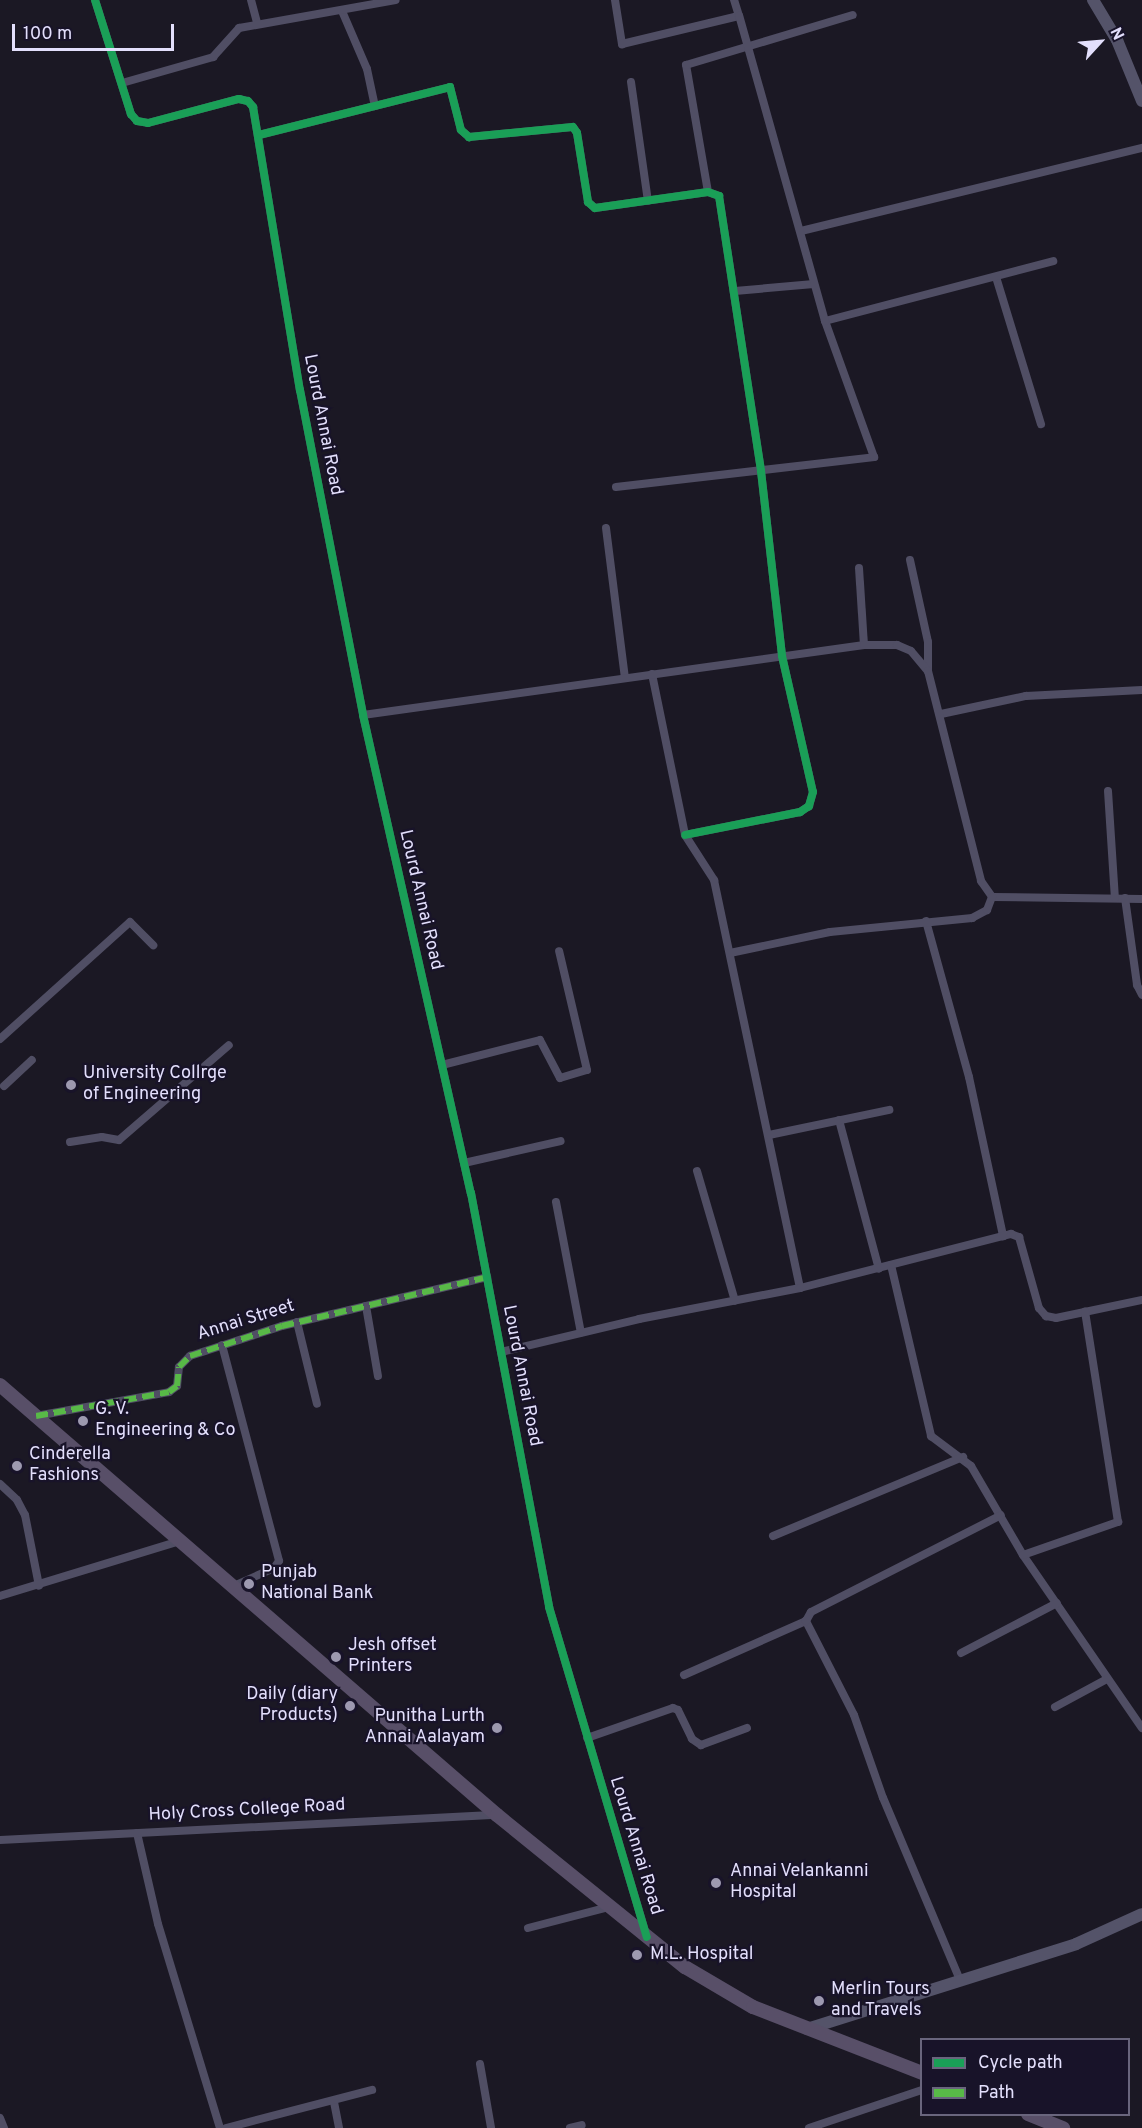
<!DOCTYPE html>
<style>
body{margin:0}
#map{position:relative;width:1142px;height:2128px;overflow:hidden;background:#1b1824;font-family:Overpass,sans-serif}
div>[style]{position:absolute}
.street>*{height:8px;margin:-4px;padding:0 4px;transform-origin:4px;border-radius:4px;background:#504e64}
.secondary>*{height:12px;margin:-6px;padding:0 6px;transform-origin:6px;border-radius:6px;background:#545369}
.primary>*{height:14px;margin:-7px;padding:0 7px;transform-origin:7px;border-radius:7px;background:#584f68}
.quiet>*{height:6px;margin-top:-3px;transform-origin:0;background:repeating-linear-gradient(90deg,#58b947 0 12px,transparent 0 18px)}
.cycleway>*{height:8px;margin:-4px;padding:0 4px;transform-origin:4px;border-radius:4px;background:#1a9f57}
.dots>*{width:16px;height:16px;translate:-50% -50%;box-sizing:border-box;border:3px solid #181329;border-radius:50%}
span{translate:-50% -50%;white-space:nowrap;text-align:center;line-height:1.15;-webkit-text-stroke:4.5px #181329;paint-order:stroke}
.street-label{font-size:18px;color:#e3dffc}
.poi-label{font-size:18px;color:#e3dffc}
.left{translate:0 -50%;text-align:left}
.right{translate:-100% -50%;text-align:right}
.legend{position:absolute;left:920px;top:2038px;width:210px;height:78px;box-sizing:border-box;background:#181329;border:2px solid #69657d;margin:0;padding:8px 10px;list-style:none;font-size:18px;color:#e3dffc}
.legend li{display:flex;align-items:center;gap:12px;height:30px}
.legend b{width:30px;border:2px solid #69657d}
.north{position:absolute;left:1070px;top:12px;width:60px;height:60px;-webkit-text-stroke:4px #181329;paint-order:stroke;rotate:64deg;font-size:16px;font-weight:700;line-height:24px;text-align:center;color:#e3dffc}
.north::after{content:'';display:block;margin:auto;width:21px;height:27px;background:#e3dffc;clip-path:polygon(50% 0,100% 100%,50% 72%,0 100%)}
.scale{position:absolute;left:12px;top:24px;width:162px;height:27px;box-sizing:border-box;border:3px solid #e3dffc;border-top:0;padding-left:8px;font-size:18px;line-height:21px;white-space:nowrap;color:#e3dffc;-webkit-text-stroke:4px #181329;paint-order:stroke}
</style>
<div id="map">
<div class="street">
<i style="left:95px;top:0;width:120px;rotate:72.5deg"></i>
<i style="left:131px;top:114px;width:9px;rotate:49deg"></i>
<i style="left:137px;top:121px;width:11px;rotate:10deg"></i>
<i style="left:148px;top:123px;width:94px;rotate:-14.8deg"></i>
<i style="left:239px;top:99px;width:9px;rotate:13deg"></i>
<i style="left:248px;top:101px;width:8px;rotate:50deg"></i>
<i style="left:253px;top:107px;width:287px;rotate:80.6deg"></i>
<i style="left:300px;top:390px;width:331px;rotate:79deg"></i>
<i style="left:363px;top:715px;width:490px;rotate:77.3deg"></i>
<i style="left:471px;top:1193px;width:421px;rotate:79.3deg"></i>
<i style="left:549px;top:1607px;width:341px;rotate:73.5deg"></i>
<i style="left:251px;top:0;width:24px;rotate:75deg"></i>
<i style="left:615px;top:0;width:45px;rotate:81deg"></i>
<i style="left:622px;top:44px;width:120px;rotate:-13.5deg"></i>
<i style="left:739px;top:16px;width:17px;rotate:-107deg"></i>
<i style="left:342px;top:11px;width:63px;rotate:66.7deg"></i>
<i style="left:367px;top:69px;width:38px;rotate:78deg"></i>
<i style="left:631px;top:82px;width:120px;rotate:81.9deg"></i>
<i style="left:122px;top:83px;width:95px;rotate:-15.9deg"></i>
<i style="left:213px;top:57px;width:39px;rotate:-48deg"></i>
<i style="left:239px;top:28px;width:159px;rotate:-10.1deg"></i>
<i style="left:259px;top:135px;width:197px;rotate:-14.1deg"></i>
<i style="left:450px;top:87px;width:44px;rotate:75.7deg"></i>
<i style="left:461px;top:130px;width:11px;rotate:41deg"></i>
<i style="left:469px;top:137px;width:104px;rotate:-5.5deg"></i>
<i style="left:573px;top:127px;width:7px;rotate:56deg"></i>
<i style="left:577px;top:133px;width:70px;rotate:80.9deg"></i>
<i style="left:588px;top:202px;width:9px;rotate:41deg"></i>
<i style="left:595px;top:208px;width:114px;rotate:-8.1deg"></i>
<i style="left:708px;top:192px;width:12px;rotate:20deg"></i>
<i style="left:719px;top:196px;width:278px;rotate:81.3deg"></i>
<i style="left:761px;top:471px;width:186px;rotate:83.5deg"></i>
<i style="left:782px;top:656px;width:139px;rotate:77.2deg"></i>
<i style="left:813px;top:792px;width:15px;rotate:106deg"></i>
<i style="left:809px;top:806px;width:11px;rotate:146deg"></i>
<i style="left:800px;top:812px;width:117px;rotate:168.7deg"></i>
<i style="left:708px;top:192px;width:129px;rotate:-99.8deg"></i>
<i style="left:686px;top:65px;width:174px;rotate:-16.7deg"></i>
<i style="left:801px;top:231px;width:351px;rotate:-13.7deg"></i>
<i style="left:996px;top:277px;width:154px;rotate:73deg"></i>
<i style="left:735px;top:291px;width:79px;rotate:-5.1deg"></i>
<i style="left:825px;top:321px;width:236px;rotate:-14.7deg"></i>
<i style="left:616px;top:487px;width:260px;rotate:-6.6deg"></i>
<i style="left:874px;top:457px;width:145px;rotate:-109.8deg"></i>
<i style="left:825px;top:321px;width:317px;rotate:-105.7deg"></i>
<i style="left:606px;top:528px;width:151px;rotate:82.8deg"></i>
<i style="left:910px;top:560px;width:84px;rotate:77.6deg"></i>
<i style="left:928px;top:642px;width:29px;rotate:90deg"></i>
<i style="left:859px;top:568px;width:77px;rotate:86.3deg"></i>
<i style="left:652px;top:674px;width:164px;rotate:78.4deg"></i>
<i style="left:685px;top:835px;width:54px;rotate:57.2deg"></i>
<i style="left:714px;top:880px;width:417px;rotate:78.1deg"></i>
<i style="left:941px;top:714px;width:87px;rotate:-12deg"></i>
<i style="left:1026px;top:696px;width:116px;rotate:-3deg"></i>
<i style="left:363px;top:715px;width:506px;rotate:-7.95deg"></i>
<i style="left:864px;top:645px;width:33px"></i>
<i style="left:897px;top:645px;width:15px;rotate:23deg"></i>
<i style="left:911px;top:651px;width:26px;rotate:50deg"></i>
<i style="left:928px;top:671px;width:217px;rotate:75.8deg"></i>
<i style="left:981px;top:881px;width:19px;rotate:55deg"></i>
<i style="left:992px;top:897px;width:150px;rotate:0.8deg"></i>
<i style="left:1108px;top:791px;width:107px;rotate:86.3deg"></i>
<i style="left:1125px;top:898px;width:88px;rotate:82.1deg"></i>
<i style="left:1137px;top:985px;width:11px;rotate:63deg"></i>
<i style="left:926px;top:921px;width:162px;rotate:74.6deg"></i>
<i style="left:969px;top:1077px;width:163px;rotate:77.9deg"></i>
<i style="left:730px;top:953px;width:102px;rotate:-11.9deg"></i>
<i style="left:830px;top:932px;width:143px;rotate:-5.6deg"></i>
<i style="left:972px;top:918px;width:17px;rotate:-28deg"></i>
<i style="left:987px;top:910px;width:14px;rotate:-69deg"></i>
<i style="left:0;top:1039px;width:175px;rotate:-42deg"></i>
<i style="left:130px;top:922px;width:33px;rotate:45deg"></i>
<i style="left:442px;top:1065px;width:101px;rotate:-14.3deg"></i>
<i style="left:540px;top:1040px;width:43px;rotate:62.2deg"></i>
<i style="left:560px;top:1078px;width:28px;rotate:-17deg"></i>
<i style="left:587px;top:1070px;width:122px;rotate:-103.2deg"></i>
<i style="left:4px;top:1086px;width:38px;rotate:-43deg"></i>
<i style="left:839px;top:1120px;width:154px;rotate:75deg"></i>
<i style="left:769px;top:1135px;width:123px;rotate:-11.8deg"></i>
<i style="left:70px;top:1142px;width:32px;rotate:-9deg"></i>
<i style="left:102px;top:1137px;width:17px;rotate:10deg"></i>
<i style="left:119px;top:1140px;width:145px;rotate:-40.8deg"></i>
<i style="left:464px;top:1163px;width:99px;rotate:-12.8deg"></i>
<i style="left:697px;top:1171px;width:135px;rotate:73.7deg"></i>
<i style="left:556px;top:1202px;width:133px;rotate:79.2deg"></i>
<i style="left:891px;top:1265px;width:176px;rotate:76.8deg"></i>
<i style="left:931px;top:1436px;width:50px;rotate:36.9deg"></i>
<i style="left:971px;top:1466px;width:103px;rotate:59.7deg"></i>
<i style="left:1023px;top:1555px;width:210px;rotate:55.5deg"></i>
<i style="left:366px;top:1306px;width:71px;rotate:80.3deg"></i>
<i style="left:297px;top:1322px;width:84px;rotate:76.3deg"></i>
<i style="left:222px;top:1345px;width:223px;rotate:75.2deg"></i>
<i style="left:279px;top:1561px;width:9px;rotate:126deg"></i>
<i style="left:274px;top:1568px;width:42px;rotate:155.9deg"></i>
<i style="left:501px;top:1352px;width:142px;rotate:-13.4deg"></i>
<i style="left:639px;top:1319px;width:164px;rotate:-10.9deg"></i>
<i style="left:800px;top:1288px;width:218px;rotate:-14.4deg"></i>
<i style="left:1011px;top:1234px;width:9px;rotate:21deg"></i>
<i style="left:1019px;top:1237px;width:74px;rotate:74.3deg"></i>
<i style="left:1039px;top:1308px;width:11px;rotate:49deg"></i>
<i style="left:1046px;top:1316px;width:10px;rotate:11deg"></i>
<i style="left:1056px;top:1318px;width:88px;rotate:-11.8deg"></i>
<i style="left:36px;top:1416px;width:135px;rotate:-10.2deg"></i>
<i style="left:169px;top:1392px;width:10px;rotate:-37deg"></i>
<i style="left:177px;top:1386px;width:19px;rotate:-84deg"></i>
<i style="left:179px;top:1367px;width:16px;rotate:-45deg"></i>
<i style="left:190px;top:1356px;width:97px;rotate:-18.1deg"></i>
<i style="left:282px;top:1326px;width:211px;rotate:-13.4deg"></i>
<i style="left:0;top:1484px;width:23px;rotate:43deg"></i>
<i style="left:17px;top:1500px;width:17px;rotate:62deg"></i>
<i style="left:25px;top:1515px;width:72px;rotate:78.8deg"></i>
<i style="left:773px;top:1536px;width:206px;rotate:-22.6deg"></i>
<i style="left:1023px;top:1555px;width:101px;rotate:-19.2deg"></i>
<i style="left:1118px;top:1522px;width:213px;rotate:-98.9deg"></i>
<i style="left:0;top:1596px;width:191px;rotate:-17deg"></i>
<i style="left:961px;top:1653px;width:108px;rotate:-27.5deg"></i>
<i style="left:684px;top:1675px;width:133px;rotate:-23.9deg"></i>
<i style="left:1055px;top:1707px;width:59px;rotate:-28.3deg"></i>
<i style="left:587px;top:1738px;width:91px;rotate:-19.2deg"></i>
<i style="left:673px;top:1708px;width:5px;rotate:22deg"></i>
<i style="left:678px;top:1710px;width:32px;rotate:64deg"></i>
<i style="left:692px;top:1739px;width:11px;rotate:34deg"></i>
<i style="left:701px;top:1745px;width:49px;rotate:-20.3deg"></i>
<i style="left:137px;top:1833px;width:93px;rotate:77deg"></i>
<i style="left:158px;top:1924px;width:213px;rotate:73.1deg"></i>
<i style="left:0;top:1840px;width:497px;rotate:-2.9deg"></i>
<i style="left:528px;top:1928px;width:84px;rotate:-14.5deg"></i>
<i style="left:960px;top:1980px;width:198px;rotate:-112.9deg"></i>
<i style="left:883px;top:1798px;width:88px;rotate:-109.3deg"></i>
<i style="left:854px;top:1715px;width:106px;rotate:-117.1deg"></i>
<i style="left:806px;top:1621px;width:10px;rotate:-61deg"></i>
<i style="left:811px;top:1612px;width:213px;rotate:-27deg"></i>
<i style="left:480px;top:2064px;width:65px;rotate:80.2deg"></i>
<i style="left:334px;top:2102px;width:26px;rotate:79deg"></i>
<i style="left:0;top:2118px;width:11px;rotate:68deg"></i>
<i style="left:226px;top:2128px;width:151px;rotate:-14.6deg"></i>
<i style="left:570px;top:2128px;width:12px;rotate:-14deg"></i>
<i style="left:809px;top:2128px;width:119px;rotate:-18.6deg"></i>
</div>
<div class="secondary">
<i style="left:1093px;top:0;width:47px;rotate:59deg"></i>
<i style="left:1117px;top:40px;width:66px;rotate:67.7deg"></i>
<i style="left:807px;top:2029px;width:282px;rotate:-17.5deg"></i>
<i style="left:1076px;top:1944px;width:72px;rotate:-24.4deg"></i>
</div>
<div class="primary">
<i style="left:0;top:1385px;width:657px;rotate:40.87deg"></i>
<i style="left:497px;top:1815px;width:242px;rotate:39deg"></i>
<i style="left:685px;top:1967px;width:79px;rotate:30.5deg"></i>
<i style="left:753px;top:2007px;width:181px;rotate:21.3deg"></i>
<i style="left:1028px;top:2114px;width:38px;rotate:22deg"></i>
</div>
<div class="quiet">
<i style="left:36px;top:1416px;width:135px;rotate:-10.2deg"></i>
<i style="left:169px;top:1392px;width:10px;rotate:-37deg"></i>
<i style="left:177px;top:1386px;width:19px;rotate:-84deg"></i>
<i style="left:179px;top:1367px;width:16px;rotate:-45deg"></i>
<i style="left:190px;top:1356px;width:97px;rotate:-18.1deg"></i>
<i style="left:282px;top:1326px;width:211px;rotate:-13.4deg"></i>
</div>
<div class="cycleway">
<i style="left:95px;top:0;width:120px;rotate:72.5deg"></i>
<i style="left:131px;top:114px;width:9px;rotate:49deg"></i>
<i style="left:137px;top:121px;width:11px;rotate:10deg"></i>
<i style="left:148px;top:123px;width:94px;rotate:-14.8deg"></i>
<i style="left:239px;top:99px;width:9px;rotate:13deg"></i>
<i style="left:248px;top:101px;width:8px;rotate:50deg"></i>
<i style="left:253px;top:107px;width:287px;rotate:80.6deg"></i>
<i style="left:300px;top:390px;width:331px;rotate:79deg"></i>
<i style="left:363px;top:715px;width:490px;rotate:77.3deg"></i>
<i style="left:471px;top:1193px;width:421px;rotate:79.3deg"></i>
<i style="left:549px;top:1607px;width:344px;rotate:73.5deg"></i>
<i style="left:259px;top:135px;width:197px;rotate:-14.1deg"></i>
<i style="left:450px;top:87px;width:44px;rotate:75.7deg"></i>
<i style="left:461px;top:130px;width:11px;rotate:41deg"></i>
<i style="left:469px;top:137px;width:104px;rotate:-5.5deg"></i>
<i style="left:573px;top:127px;width:7px;rotate:56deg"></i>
<i style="left:577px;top:133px;width:70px;rotate:80.9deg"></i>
<i style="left:588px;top:202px;width:9px;rotate:41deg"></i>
<i style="left:595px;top:208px;width:114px;rotate:-8.1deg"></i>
<i style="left:708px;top:192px;width:12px;rotate:20deg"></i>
<i style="left:719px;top:196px;width:278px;rotate:81.3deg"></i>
<i style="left:761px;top:471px;width:186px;rotate:83.5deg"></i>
<i style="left:782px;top:656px;width:139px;rotate:77.2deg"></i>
<i style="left:813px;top:792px;width:15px;rotate:106deg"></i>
<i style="left:809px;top:806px;width:11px;rotate:146deg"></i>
<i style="left:800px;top:812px;width:117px;rotate:168.7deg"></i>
</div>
<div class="dots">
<i style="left:71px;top:1085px;background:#9d99b0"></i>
<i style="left:83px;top:1421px;background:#9d99b0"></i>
<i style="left:17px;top:1466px;background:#9d99b0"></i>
<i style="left:249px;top:1584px;background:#9d99b0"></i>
<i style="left:336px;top:1657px;background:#9d99b0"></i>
<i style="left:350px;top:1706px;background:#9d99b0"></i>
<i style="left:497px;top:1728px;background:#9d99b0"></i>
<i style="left:716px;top:1883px;background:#9d99b0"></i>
<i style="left:637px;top:1955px;background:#9d99b0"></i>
<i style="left:819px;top:2001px;background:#9d99b0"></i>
</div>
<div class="street-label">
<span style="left:322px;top:425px;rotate:79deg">Lourd Annai Road</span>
<span style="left:420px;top:900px;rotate:77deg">Lourd Annai Road</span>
<span style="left:246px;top:1321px;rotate:-17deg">Annai Street</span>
<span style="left:521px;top:1376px;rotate:79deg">Lourd Annai Road</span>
<span style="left:247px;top:1811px;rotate:-3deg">Holy Cross College Road</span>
<span style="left:635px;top:1846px;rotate:73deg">Lourd Annai Road</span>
</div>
<div class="poi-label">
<span class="left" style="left:83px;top:1085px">University Collrge<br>of Engineering</span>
<span class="left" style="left:95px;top:1421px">G. V.<br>Engineering &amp; Co</span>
<span class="left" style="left:29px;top:1466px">Cinderella<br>Fashions</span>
<span class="left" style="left:261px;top:1584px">Punjab<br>National Bank</span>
<span class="left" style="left:348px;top:1657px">Jesh offset<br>Printers</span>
<span class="right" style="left:338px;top:1706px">Daily (diary<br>Products)</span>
<span class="right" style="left:485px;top:1728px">Punitha Lurth<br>Annai Aalayam</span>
<span class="left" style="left:730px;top:1883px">Annai Velankanni<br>Hospital</span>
<span class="left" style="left:650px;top:1955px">M.L. Hospital</span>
<span class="left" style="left:831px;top:2001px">Merlin Tours<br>and Travels</span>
</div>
<ul class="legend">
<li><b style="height:8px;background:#1a9f57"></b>Cycle path</li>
<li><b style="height:8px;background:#58b947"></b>Path</li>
</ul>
<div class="north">N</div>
<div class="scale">100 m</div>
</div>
